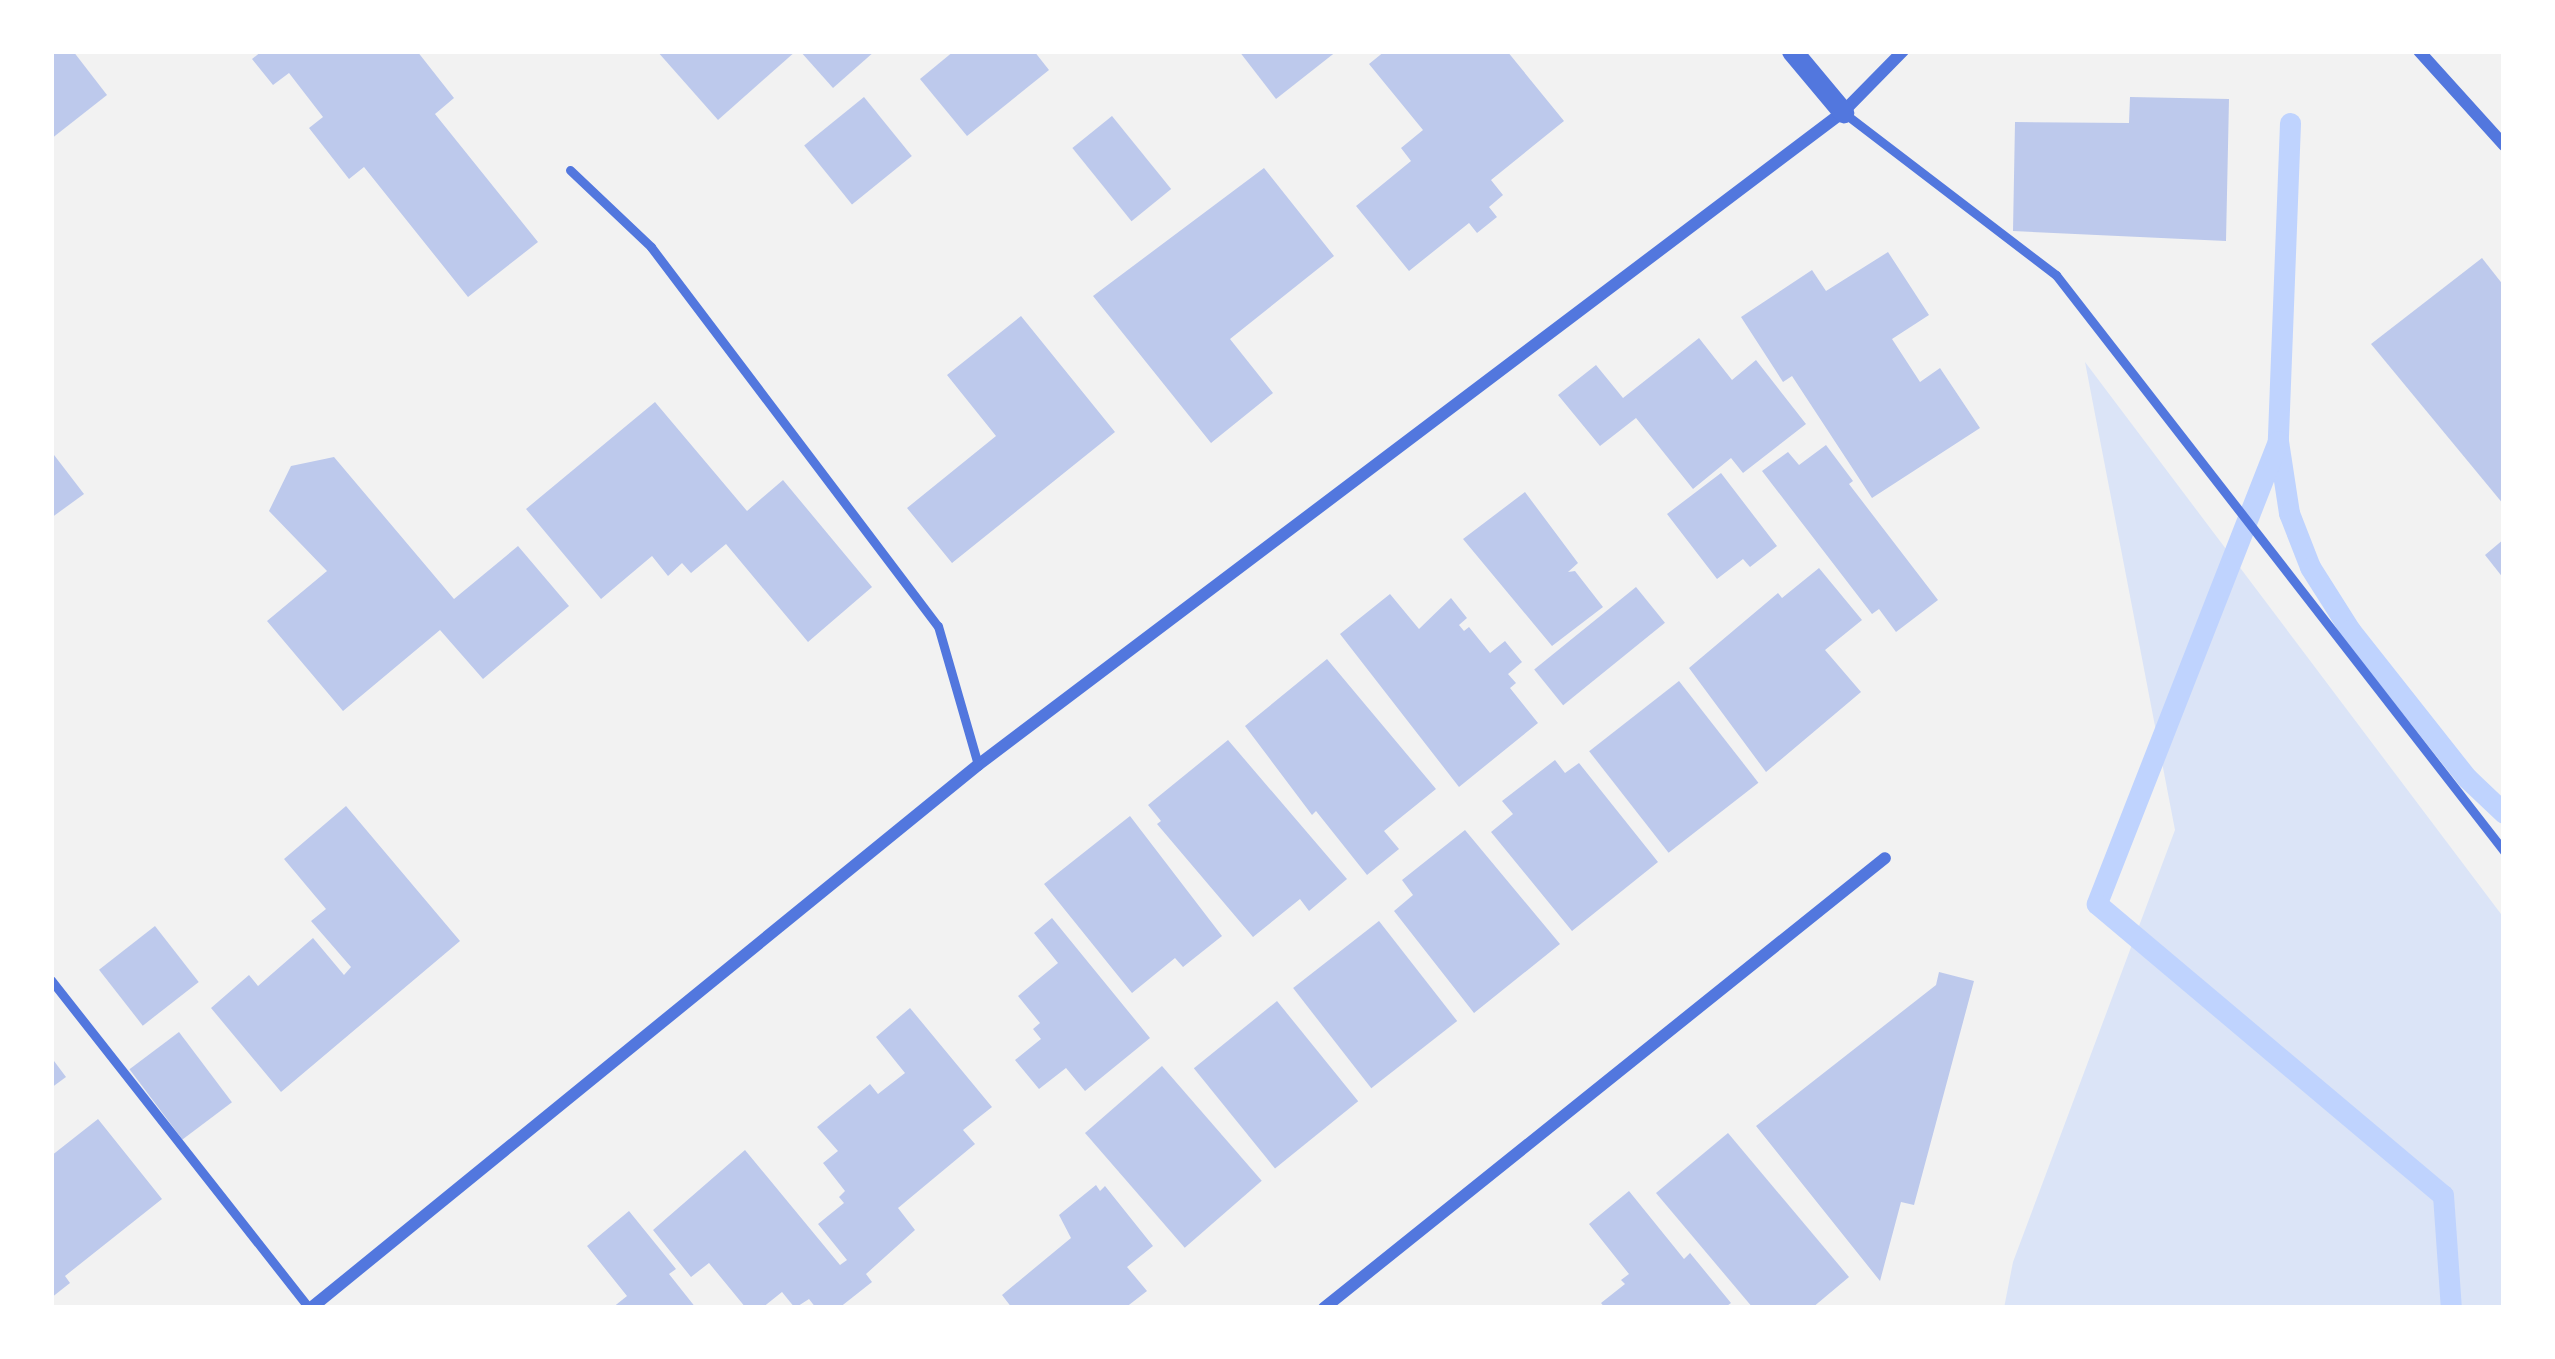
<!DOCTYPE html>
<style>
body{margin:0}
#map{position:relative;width:2555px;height:1359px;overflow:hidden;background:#f2f2f2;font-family:"Golos Text",sans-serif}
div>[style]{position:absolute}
.green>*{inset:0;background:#dbe4f7}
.stream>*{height:21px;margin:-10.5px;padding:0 10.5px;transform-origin:10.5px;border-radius:10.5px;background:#bfd3fe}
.building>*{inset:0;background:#bdc9ec;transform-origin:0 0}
.service>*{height:9px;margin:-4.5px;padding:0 4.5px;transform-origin:4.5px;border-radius:4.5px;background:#5277de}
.minor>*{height:12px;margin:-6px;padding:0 6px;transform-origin:6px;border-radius:6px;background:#5277de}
.tertiary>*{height:21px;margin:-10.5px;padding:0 10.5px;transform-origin:10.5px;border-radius:10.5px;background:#5277de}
span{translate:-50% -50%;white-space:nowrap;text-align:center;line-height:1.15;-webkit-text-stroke:9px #fff;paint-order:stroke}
.frame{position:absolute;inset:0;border:54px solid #fff;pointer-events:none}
</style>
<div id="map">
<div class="green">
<i style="clip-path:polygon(2085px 362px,2504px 918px,2504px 1308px,2004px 1308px,2013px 1262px,2175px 830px)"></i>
</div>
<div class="stream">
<i style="left:2290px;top:123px;width:318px;rotate:92.2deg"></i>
<i style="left:2278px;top:441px;width:73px;rotate:81.3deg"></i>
<i style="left:2289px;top:513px;width:58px;rotate:68.7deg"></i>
<i style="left:2310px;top:567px;width:75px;rotate:57.6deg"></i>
<i style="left:2350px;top:630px;width:189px;rotate:51.7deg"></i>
<i style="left:2467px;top:778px;width:51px;rotate:43.4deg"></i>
<i style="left:2278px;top:441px;width:497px;rotate:111.4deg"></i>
<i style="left:2097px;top:904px;width:452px;rotate:40.1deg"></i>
<i style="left:2443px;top:1195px;width:113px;rotate:86deg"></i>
</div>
<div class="building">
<i style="clip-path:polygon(51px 51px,73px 51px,107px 95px,51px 139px)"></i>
<i style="clip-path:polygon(262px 51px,417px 51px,454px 98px,435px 114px,538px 242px,468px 297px,364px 167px,349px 179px,309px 128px,323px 117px,289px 73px,273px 85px,252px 59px)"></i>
<i style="clip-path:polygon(657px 51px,796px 51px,718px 120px)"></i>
<i style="clip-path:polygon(800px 51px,875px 51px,833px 88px)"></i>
<i style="clip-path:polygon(954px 51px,1034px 51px,1049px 70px,967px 136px,920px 79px)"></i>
<i style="clip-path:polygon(1239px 51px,1337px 51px,1276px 99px)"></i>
<i style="clip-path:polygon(1385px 51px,1507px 51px,1564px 121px,1491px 180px,1503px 195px,1489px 207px,1497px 217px,1477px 233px,1469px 223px,1409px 271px,1356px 206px,1411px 161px,1401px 148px,1423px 130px,1369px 64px)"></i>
<i style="left:864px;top:97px;width:76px;height:77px;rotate:51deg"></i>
<i style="clip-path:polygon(2130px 97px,2229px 99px,2226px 241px,2013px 231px,2015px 122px,2129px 123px)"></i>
<i style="left:1112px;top:116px;width:94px;height:51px;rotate:51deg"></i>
<i style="clip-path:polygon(1264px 168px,1334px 256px,1230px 339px,1273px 393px,1211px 443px,1093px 296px)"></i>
<i style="clip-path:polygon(1888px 252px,1929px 315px,1892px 339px,1920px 382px,1940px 368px,1980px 428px,1872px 498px,1792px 376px,1783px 382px,1741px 317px,1812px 270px,1826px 291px)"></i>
<i style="clip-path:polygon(2482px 258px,2504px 286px,2504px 505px,2371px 344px)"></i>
<i style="clip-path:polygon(1021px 316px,1115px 432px,952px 563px,907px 508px,996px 436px,947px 375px)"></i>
<i style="clip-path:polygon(1699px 338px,1732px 380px,1756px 360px,1806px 424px,1743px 473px,1731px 458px,1693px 489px,1636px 418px,1600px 446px,1558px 395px,1596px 365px,1623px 398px)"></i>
<i style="clip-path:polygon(655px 402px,747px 511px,783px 480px,872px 587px,808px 642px,726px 544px,691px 573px,682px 563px,668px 576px,652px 556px,601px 599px,526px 509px)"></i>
<i style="clip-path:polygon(1826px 445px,1853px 481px,1849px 484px,1938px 600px,1896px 632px,1879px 609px,1872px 614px,1762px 471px,1788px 452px,1799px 465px)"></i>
<i style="clip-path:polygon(51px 451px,84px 494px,51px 518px)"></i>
<i style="clip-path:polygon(334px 457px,454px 599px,518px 546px,569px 606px,483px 679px,440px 630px,343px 711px,267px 621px,327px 571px,269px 511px,291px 466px)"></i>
<i style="clip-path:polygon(1721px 473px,1777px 546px,1750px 567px,1743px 559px,1717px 579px,1667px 514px)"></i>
<i style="clip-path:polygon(1525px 492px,1578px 563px,1568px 572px,1575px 571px,1603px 607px,1552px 646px,1463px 539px)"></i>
<i style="clip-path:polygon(2504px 539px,2504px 579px,2485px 555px)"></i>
<i style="clip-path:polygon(1819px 568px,1862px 620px,1825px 650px,1861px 692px,1766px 772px,1689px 668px,1778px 593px,1782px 598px)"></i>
<i style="left:1636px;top:587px;width:46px;height:131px;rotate:51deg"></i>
<i style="clip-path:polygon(1390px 594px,1419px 629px,1451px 598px,1467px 618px,1459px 625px,1464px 631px,1469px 627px,1490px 653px,1505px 641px,1522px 662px,1508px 674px,1516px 683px,1510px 688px,1538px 723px,1459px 787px,1340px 634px)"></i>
<i style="clip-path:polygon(1327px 659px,1436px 789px,1384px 831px,1399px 849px,1367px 875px,1316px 811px,1312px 815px,1245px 726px)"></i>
<i style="left:1679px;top:681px;width:129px;height:114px;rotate:52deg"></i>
<i style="clip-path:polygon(1228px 740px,1347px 879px,1309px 911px,1300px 899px,1253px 937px,1157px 824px,1161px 821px,1148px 805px)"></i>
<i style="clip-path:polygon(1555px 760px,1565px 773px,1579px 763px,1658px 862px,1572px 931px,1491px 832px,1513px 814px,1502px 801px)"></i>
<i style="clip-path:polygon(346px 806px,460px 941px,281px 1092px,211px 1008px,249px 975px,258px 986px,313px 938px,344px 975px,351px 967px,311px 921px,326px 909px,284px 859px)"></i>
<i style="clip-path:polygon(1130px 816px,1222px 936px,1183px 967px,1175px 958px,1132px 993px,1044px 884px)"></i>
<i style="clip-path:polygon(1465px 830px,1560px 944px,1474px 1013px,1394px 911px,1413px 895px,1402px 880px)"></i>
<i style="clip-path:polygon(1052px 918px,1150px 1038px,1085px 1091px,1066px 1068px,1039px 1089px,1015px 1060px,1041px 1039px,1033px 1029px,1040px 1023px,1018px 996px,1058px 963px,1034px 933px)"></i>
<i style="left:1379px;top:921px;width:127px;height:109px;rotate:52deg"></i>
<i style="left:155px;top:926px;width:71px;height:71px;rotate:52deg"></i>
<i style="clip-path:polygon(1939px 972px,1974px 981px,1914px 1205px,1901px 1202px,1880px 1281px,1756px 1126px,1936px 985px)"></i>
<i style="left:1277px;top:1001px;width:129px;height:107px;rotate:51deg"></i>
<i style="clip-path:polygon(910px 1008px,992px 1107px,963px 1130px,975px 1144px,898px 1208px,915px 1230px,866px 1274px,872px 1282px,839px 1308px,816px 1308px,809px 1299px,795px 1308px,782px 1292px,762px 1308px,746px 1308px,709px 1263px,691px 1277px,653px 1230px,745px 1150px,840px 1265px,847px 1260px,818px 1224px,844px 1203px,839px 1197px,845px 1191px,823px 1163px,838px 1151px,817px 1127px,870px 1084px,878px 1094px,905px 1073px,876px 1037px)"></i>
<i style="left:179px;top:1032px;width:88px;height:62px;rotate:53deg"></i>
<i style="clip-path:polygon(51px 1057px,66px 1077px,51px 1088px)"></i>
<i style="left:1162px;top:1066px;width:152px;height:102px;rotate:49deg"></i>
<i style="clip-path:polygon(98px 1119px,162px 1199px,65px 1276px,70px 1283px,51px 1298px,51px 1156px)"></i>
<i style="clip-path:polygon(1728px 1133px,1849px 1277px,1812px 1308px,1753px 1308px,1656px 1193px)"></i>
<i style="clip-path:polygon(1096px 1185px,1100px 1191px,1105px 1186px,1153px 1246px,1127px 1267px,1147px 1291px,1125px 1308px,1012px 1308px,1002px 1295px,1071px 1238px,1059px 1215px)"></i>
<i style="clip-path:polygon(1629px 1191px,1684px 1259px,1690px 1253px,1731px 1303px,1724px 1308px,1605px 1308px,1601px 1303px,1625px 1284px,1621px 1280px,1629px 1274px,1589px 1224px)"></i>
<i style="clip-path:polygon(629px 1211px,676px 1269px,669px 1274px,696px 1308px,612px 1308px,627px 1296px,587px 1246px)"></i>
</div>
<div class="service">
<i style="left:1844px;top:113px;width:267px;rotate:37.4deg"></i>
<i style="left:2056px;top:275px;width:730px;rotate:52.13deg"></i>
<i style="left:570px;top:170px;width:112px;rotate:43.5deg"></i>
<i style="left:651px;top:247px;width:475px;rotate:52.9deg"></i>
<i style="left:938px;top:626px;width:145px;rotate:73.9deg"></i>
<i style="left:51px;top:980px;width:417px;rotate:51.8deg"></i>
</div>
<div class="minor">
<i style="left:2419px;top:51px;width:127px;rotate:47.9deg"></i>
<i style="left:311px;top:1308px;width:860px;rotate:-39.15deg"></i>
<i style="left:978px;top:765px;width:1084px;rotate:-37.05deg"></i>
<i style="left:1843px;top:112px;width:86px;rotate:-45.5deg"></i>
<i style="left:1324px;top:1308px;width:719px;rotate:-38.73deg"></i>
</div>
<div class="tertiary">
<i style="left:1792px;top:51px;width:80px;rotate:50.1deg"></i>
</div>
<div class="frame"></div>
</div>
